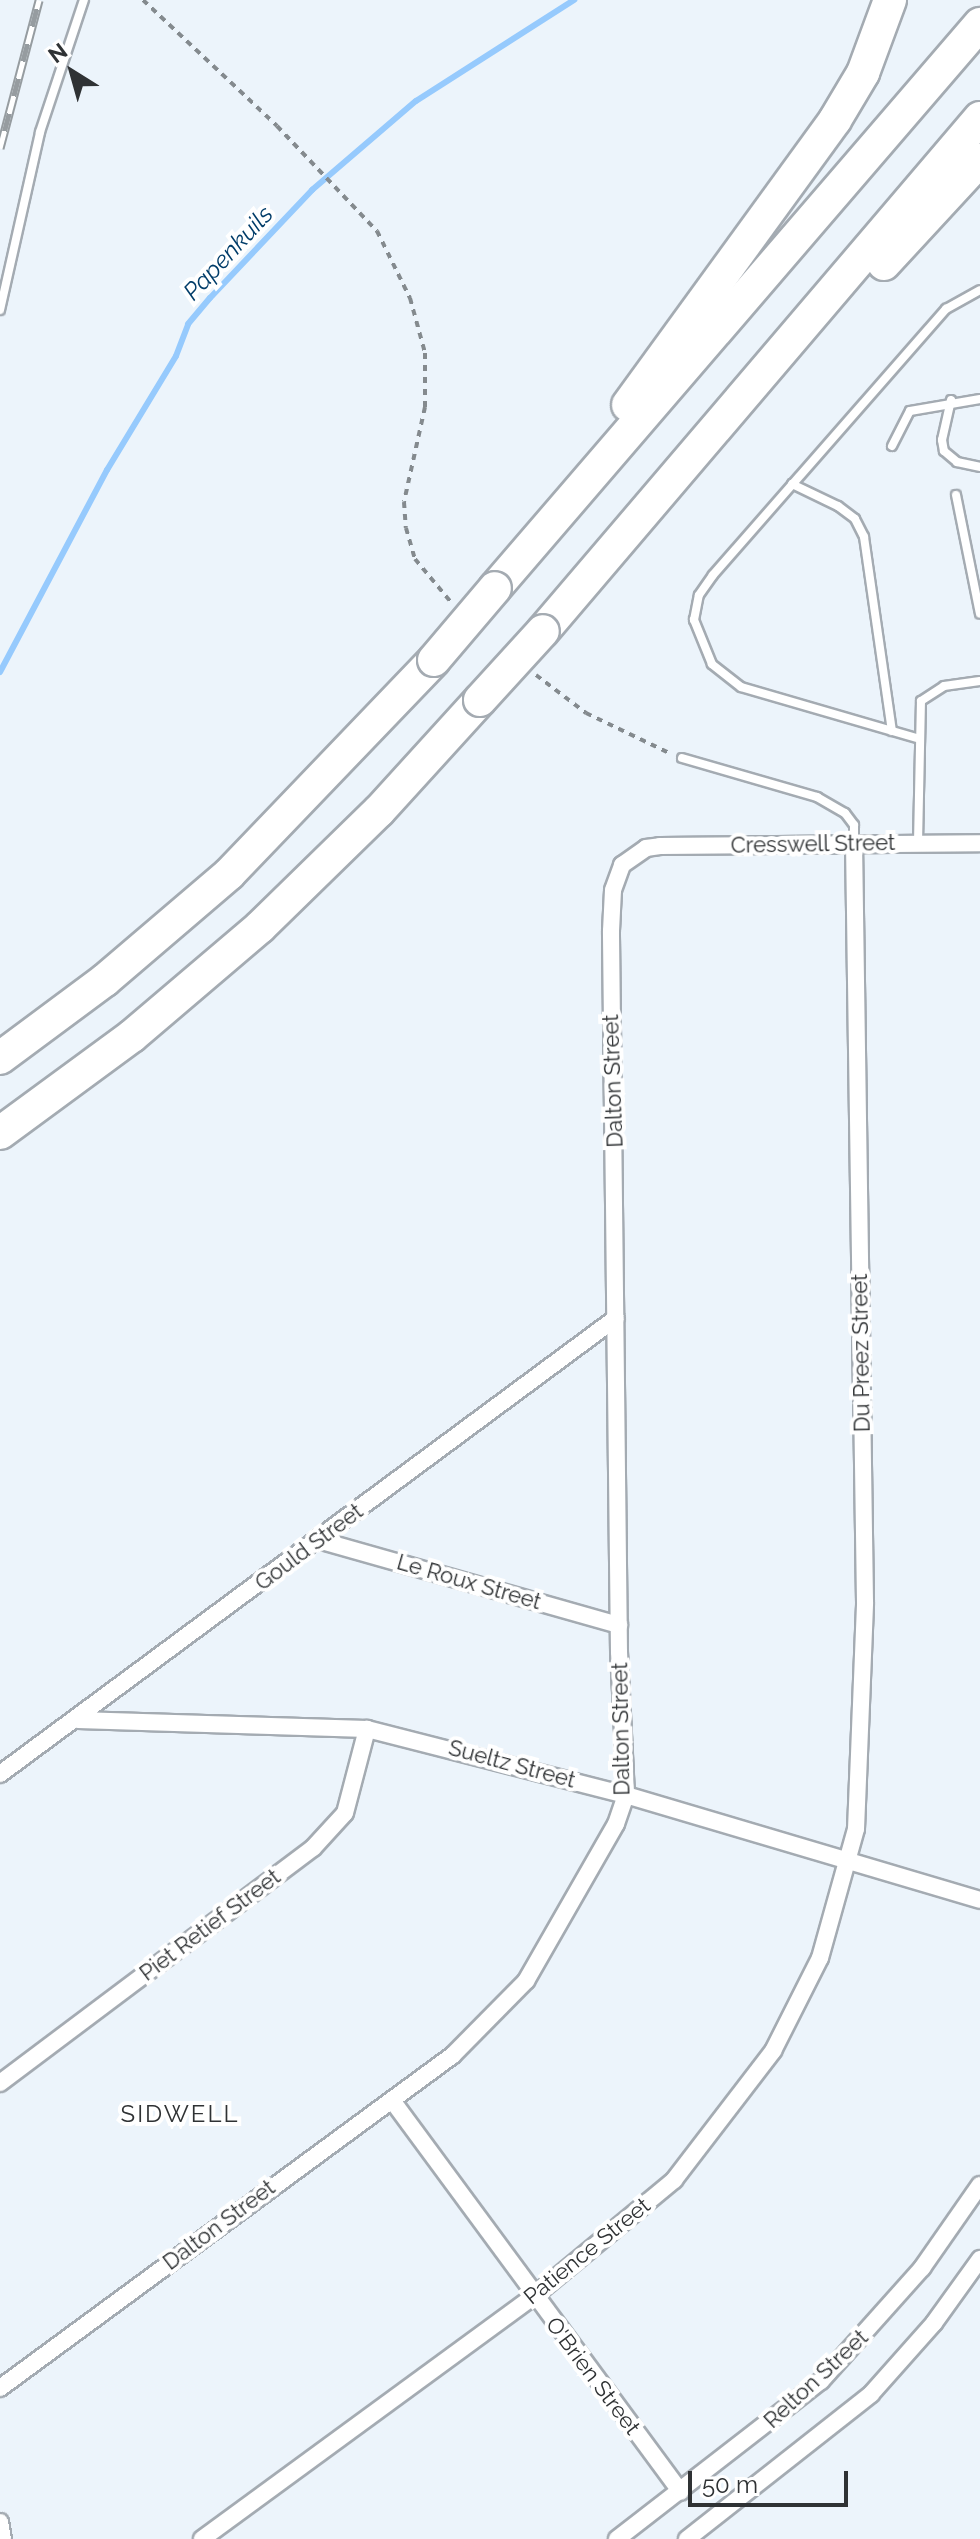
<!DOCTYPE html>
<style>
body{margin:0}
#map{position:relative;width:980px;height:2539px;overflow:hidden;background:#ecf4fb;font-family:Raleway,sans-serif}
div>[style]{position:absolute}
.stream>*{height:6px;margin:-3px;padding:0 3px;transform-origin:3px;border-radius:3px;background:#96cafd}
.path>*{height:4px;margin-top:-2px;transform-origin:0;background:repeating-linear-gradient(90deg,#848a8e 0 6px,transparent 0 12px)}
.roads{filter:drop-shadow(2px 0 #a4abb2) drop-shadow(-2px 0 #a4abb2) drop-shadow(0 2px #a4abb2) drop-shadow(0 -2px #a4abb2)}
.service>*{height:8px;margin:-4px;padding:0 4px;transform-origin:4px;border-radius:4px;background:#fff}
.minor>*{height:16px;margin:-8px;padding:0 8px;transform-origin:8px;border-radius:8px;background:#fff}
.motorway>*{height:32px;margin:-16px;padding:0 16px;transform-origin:16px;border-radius:16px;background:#fff}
.rail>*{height:9px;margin-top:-4.5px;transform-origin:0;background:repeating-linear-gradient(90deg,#fff 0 18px,#969ca0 0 36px);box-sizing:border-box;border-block:2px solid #969ca0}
.bridges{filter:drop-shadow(2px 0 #a4abb2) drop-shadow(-2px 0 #a4abb2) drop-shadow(0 2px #a4abb2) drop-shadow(0 -2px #a4abb2)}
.motorway-bridge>*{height:32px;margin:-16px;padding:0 16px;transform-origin:16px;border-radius:16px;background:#fff}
span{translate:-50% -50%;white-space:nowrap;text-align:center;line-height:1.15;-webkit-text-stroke:8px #fff;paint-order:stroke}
.street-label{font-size:22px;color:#2f3234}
.water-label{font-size:24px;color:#003c69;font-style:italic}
.neighbourhood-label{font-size:24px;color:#2f3234;letter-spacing:2px}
.north{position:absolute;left:32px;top:32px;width:80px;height:80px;-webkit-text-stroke:6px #fff;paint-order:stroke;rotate:323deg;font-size:22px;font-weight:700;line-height:32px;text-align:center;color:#2f3234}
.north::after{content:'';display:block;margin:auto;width:28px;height:36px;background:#2f3234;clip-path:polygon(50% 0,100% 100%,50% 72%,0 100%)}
.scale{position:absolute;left:688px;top:2471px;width:160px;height:36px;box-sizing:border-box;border:4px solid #2f3234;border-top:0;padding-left:10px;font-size:24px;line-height:28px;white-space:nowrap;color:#2f3234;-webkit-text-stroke:6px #fff;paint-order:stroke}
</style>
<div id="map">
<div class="stream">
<i style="left:0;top:672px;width:229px;rotate:-62.1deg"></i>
<i style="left:107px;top:470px;width:133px;rotate:-58.8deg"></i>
<i style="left:176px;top:356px;width:34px;rotate:-69deg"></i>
<i style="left:188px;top:324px;width:34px;rotate:-50deg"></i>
<i style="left:210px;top:298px;width:149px;rotate:-46.6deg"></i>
<i style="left:312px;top:190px;width:137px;rotate:-40.6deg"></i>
<i style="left:416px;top:101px;width:188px;rotate:-32.6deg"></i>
</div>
<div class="path">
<i style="left:143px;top:0;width:184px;rotate:43.2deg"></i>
<i style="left:277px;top:126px;width:145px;rotate:46.4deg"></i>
<i style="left:377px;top:231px;width:75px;rotate:63.8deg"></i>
<i style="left:410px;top:298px;width:57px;rotate:74.7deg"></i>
<i style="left:425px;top:353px;width:54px;rotate:90deg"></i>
<i style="left:425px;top:407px;width:97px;rotate:102.5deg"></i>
<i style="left:404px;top:502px;width:26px;rotate:86deg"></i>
<i style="left:406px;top:528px;width:32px;rotate:74deg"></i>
<i style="left:415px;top:559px;width:55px;rotate:50.2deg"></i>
<i style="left:536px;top:675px;width:63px;rotate:37.2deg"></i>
<i style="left:586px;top:713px;width:92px;rotate:25.7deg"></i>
</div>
<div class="roads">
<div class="service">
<i style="left:0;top:310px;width:182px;rotate:-77.3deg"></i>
<i style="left:40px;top:132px;width:139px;rotate:-71.6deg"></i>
<i style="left:951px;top:400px;width:41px;rotate:102.7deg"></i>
<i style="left:942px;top:440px;width:11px;rotate:80deg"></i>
<i style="left:944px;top:451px;width:17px;rotate:40deg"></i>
<i style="left:957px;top:462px;width:24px;rotate:12deg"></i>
<i style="left:892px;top:446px;width:39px;rotate:-63deg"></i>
<i style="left:910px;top:411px;width:71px;rotate:-9.7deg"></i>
<i style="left:792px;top:484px;width:51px;rotate:25.6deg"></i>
<i style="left:838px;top:506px;width:21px;rotate:37deg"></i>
<i style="left:855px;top:519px;width:20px;rotate:63deg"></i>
<i style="left:864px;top:537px;width:196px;rotate:81.8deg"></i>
<i style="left:956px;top:495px;width:121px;rotate:78.6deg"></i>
<i style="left:920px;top:739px;width:186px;rotate:-163.8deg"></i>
<i style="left:741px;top:687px;width:37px;rotate:-142deg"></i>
<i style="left:712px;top:664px;width:48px;rotate:-112.2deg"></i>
<i style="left:694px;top:620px;width:25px;rotate:-79deg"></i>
<i style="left:699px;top:595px;width:24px;rotate:-55deg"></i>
<i style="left:713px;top:575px;width:354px;rotate:-48.8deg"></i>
<i style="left:946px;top:309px;width:39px;rotate:-29deg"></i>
<i style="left:682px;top:758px;width:141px;rotate:16.1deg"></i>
<i style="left:817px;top:797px;width:32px;rotate:30deg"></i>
<i style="left:845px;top:813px;width:15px;rotate:53deg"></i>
<i style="left:854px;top:825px;width:18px;rotate:90deg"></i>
<i style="left:918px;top:843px;width:142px;rotate:-88.8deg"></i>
<i style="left:921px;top:701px;width:27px;rotate:-33deg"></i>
<i style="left:944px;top:686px;width:36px;rotate:-8deg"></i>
</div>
<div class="minor">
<i style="left:318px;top:1540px;width:313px;rotate:15.8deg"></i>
<i style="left:78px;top:1720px;width:289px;rotate:1.8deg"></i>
<i style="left:367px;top:1729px;width:267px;rotate:14.3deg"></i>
<i style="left:626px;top:1795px;width:369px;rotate:16.5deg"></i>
<i style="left:0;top:1774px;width:766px;rotate:-36.51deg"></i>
<i style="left:0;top:2083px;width:391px;rotate:-36.9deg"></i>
<i style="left:313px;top:1848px;width:47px;rotate:-47.6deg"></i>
<i style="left:345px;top:1813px;width:87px;rotate:-75.3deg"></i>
<i style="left:394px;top:2103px;width:483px;rotate:53.6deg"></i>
<i style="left:0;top:2388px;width:562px;rotate:-36.32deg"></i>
<i style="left:453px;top:2055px;width:104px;rotate:-45.4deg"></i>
<i style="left:526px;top:1981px;width:181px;rotate:-60.2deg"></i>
<i style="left:616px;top:1824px;width:31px;rotate:-71deg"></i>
<i style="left:626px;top:1795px;width:143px;rotate:-92.8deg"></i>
<i style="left:619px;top:1652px;width:721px;rotate:-90.64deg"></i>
<i style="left:611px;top:931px;width:41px;rotate:-87.2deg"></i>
<i style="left:613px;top:890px;width:27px;rotate:-70deg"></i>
<i style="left:622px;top:865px;width:29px;rotate:-35deg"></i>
<i style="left:646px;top:848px;width:14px;rotate:-8deg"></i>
<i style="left:660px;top:846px;width:320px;rotate:-0.5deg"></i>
<i style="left:0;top:2522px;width:17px;rotate:80deg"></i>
<i style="left:202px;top:2539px;width:411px;rotate:-36.2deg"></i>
<i style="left:534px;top:2296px;width:182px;rotate:-39.6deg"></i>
<i style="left:674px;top:2180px;width:163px;rotate:-52.5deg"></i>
<i style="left:773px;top:2051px;width:104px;rotate:-63.2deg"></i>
<i style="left:820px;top:1958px;width:134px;rotate:-74.4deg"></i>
<i style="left:856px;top:1829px;width:227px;rotate:-87.7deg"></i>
<i style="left:865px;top:1602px;width:759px;rotate:-90.83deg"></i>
<i style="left:617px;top:2539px;width:258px;rotate:-37.8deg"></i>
<i style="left:821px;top:2381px;width:152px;rotate:-48.2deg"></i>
<i style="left:922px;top:2268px;width:101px;rotate:-55.1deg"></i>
<i style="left:687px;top:2539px;width:234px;rotate:-38.2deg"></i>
<i style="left:871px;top:2394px;width:95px;rotate:-48.4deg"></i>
<i style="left:934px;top:2323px;width:79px;rotate:-54.3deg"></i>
</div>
<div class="motorway">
<i style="left:884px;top:264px;width:142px;rotate:-47.3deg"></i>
<i style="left:628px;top:405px;width:352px;rotate:-54deg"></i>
<i style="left:835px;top:120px;width:55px;rotate:-59.2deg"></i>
<i style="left:863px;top:73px;width:78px;rotate:-69.7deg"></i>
<i style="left:495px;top:588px;width:744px;rotate:-49.31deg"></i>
<i style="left:543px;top:631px;width:674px;rotate:-49.57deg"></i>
<i style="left:0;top:1058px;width:131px;rotate:-36.6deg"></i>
<i style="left:105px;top:980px;width:163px;rotate:-40.5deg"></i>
<i style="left:229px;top:874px;width:296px;rotate:-46.2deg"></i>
<i style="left:0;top:1133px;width:164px;rotate:-36.3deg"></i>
<i style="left:132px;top:1036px;width:168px;rotate:-40.4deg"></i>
<i style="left:260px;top:927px;width:166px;rotate:-44.3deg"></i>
<i style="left:379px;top:811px;width:150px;rotate:-47.7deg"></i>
</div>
</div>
<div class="rail">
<i style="left:0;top:148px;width:153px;rotate:-75.2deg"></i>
</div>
<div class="bridges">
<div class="motorway-bridge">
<i style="left:434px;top:660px;width:94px;rotate:-49.7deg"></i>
<i style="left:480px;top:700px;width:93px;rotate:-47.6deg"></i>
</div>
</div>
<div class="street-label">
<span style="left:813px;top:844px;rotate:-1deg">Cresswell Street</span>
<span style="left:613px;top:1081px;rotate:-92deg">Dalton Street</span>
<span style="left:861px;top:1353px;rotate:-91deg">Du Preez Street</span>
<span style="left:309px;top:1547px;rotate:-37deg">Gould Street</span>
<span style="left:469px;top:1582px;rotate:16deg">Le Roux Street</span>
<span style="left:621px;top:1729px;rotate:-91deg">Dalton Street</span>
<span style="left:512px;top:1764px;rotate:15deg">Sueltz Street</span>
<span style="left:210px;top:1925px;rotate:-37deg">Piet Retief Street</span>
<span style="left:219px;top:2225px;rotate:-37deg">Dalton Street</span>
<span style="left:587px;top:2251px;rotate:-39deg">Patience Street</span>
<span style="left:593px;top:2376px;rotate:53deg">O'Brien Street</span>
<span style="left:816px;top:2379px;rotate:-43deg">Relton Street</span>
</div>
<div class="water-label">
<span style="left:228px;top:253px;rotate:-47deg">Papenkuils</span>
</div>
<div class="neighbourhood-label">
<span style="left:180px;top:2114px">SIDWELL</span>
</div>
<div class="north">N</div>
<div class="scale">50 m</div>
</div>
